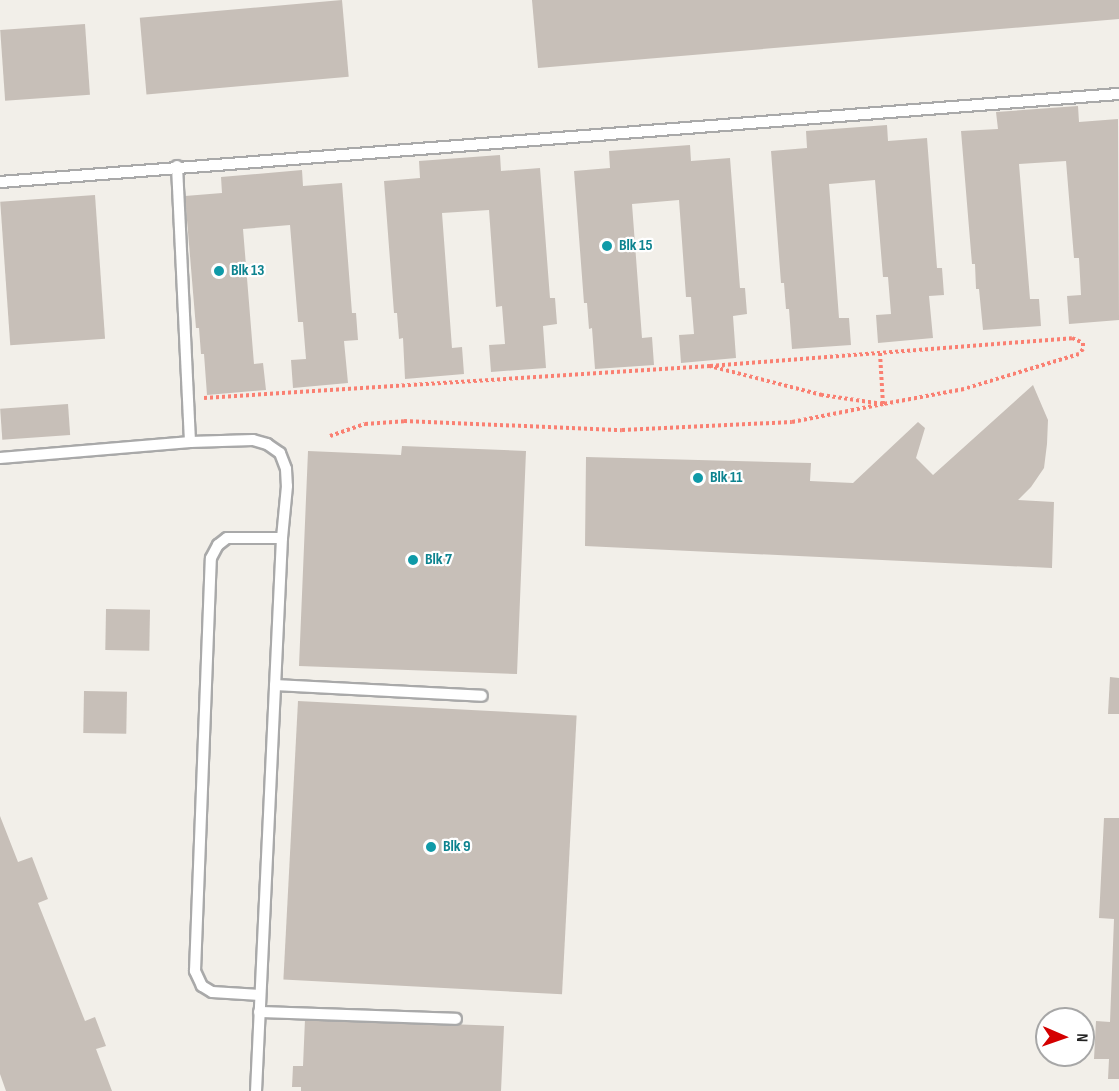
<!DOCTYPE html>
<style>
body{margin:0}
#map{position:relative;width:1119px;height:1091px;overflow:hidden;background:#f2efe9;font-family:"Sofia Sans Condensed",sans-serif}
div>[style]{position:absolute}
.building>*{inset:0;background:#c7bfb8;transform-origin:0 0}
.path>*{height:4px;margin-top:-2px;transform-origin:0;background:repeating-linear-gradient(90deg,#fa8072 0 3px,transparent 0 6px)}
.roads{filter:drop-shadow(2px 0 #a9a9a9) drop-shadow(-2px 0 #a9a9a9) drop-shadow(0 2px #a9a9a9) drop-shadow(0 -2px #a9a9a9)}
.service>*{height:10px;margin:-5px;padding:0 5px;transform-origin:5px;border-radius:5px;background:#fff}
.dots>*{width:16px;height:16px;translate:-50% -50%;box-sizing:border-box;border:3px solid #fff;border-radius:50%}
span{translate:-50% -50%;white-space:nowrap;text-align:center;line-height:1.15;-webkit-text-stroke:4.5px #fff;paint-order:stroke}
.culture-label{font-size:16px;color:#0d838f;font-weight:700}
.left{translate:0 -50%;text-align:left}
.north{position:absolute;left:1035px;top:1007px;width:60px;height:60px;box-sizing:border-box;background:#fff;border:2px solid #a7a7a7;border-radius:50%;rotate:92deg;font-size:16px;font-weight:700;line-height:24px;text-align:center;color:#222}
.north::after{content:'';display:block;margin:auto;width:21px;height:27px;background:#d40000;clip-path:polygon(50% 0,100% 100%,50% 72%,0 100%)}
</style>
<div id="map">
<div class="building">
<i style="left:342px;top:0;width:77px;height:203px;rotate:85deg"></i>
<i style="clip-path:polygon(532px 0,1119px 0,1119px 19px,538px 68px)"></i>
<i style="left:85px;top:24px;width:71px;height:85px;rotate:86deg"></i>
<i style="clip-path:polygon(1078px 106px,1079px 122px,1118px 119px,1119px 320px,1069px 324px,1067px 296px,1081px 295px,1079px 258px,1074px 258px,1066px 161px,1019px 164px,1030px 299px,1039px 299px,1041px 326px,983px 330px,979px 289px,976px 289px,975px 264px,972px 264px,961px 131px,998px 129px,996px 112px)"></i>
<i style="clip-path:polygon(887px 125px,888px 141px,927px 138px,937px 268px,942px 268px,944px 295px,929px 296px,933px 338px,878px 343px,876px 315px,891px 314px,888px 277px,883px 277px,875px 180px,829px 184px,839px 318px,849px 318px,851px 345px,792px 349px,789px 309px,786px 309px,784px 283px,781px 283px,771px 151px,807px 148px,806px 131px)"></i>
<i style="clip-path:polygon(690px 145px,691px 161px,730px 158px,740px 288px,745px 288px,747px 314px,733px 316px,736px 358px,681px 363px,679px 335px,694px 334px,691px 297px,686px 297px,679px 200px,632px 204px,642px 338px,652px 337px,654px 365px,595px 369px,592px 328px,589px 329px,587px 303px,584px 303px,574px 171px,610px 168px,609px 151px)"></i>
<i style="clip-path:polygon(500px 155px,501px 171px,540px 168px,550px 298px,555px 298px,557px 324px,543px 326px,546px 368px,491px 372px,489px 345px,505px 344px,502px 306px,496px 307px,489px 210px,442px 213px,452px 348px,462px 347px,464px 374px,405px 379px,403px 338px,399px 339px,397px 313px,394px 313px,384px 181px,420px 178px,419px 161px)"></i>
<i style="clip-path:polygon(302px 170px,303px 186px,342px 183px,352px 313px,356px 313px,358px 340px,344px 341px,348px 383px,293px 388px,291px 360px,306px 359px,303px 322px,298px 322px,290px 225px,243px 229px,254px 364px,263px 363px,266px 390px,207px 395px,204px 354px,201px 354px,199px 328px,196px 328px,185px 196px,222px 193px,221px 177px)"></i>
<i style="left:95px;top:195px;width:144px;height:95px;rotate:86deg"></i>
<i style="clip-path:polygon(1033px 385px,1048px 420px,1047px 444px,1044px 468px,1031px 487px,1018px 500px,1054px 502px,1052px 568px,585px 546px,586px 457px,811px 463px,810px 481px,853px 483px,918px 422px,925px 428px,916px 458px,933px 475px)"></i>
<i style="left:68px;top:404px;width:31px;height:68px;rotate:86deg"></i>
<i style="clip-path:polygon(402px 446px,526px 451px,517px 674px,299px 666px,308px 451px,401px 455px)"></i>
<i style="left:106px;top:609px;width:44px;height:41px;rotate:1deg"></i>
<i style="clip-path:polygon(1110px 677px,1119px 678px,1119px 714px,1108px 714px)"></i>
<i style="left:84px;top:691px;width:43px;height:42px;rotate:1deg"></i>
<i style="left:298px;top:701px;width:279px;height:279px;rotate:3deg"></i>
<i style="clip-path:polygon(0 816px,18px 862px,32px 857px,48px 899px,38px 903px,85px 1021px,95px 1017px,106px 1046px,96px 1049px,112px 1091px,6px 1091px,0 1074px)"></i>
<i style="clip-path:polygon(1104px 818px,1119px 818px,1119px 1079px,1108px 1079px,1109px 1059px,1094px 1059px,1096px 1021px,1110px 1022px,1114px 919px,1099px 918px)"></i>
<i style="clip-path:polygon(305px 1019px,504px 1026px,501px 1091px,301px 1091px,301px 1087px,292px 1087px,293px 1066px,303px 1066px)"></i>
</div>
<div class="path">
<i style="left:204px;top:398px;width:507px;rotate:-3.62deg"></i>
<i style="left:710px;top:366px;width:363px;rotate:-4.4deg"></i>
<i style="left:1072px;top:338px;width:12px;rotate:24deg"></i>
<i style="left:1083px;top:343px;width:6px;rotate:90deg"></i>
<i style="left:1083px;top:349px;width:6px;rotate:129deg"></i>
<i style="left:1079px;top:354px;width:120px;rotate:163.1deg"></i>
<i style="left:964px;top:389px;width:82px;rotate:169.5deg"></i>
<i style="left:883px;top:404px;width:62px;rotate:-171.6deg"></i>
<i style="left:822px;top:395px;width:116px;rotate:-165.5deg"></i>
<i style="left:330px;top:436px;width:37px;rotate:-19deg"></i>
<i style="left:365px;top:424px;width:39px;rotate:-4deg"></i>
<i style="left:404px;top:421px;width:218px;rotate:2.4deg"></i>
<i style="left:622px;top:430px;width:170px;rotate:-2.7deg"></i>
<i style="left:792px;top:422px;width:93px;rotate:-11.2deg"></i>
<i style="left:883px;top:404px;width:51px;rotate:-93.4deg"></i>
</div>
<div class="roads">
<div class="service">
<i style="left:177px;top:166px;width:276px;rotate:87.3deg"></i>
<i style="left:0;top:182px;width:1122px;rotate:-4.5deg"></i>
<i style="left:0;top:458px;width:191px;rotate:-4.8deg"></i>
<i style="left:190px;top:442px;width:63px;rotate:-1.8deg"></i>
<i style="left:253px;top:440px;width:15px;rotate:16deg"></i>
<i style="left:267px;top:444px;width:16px;rotate:35deg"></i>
<i style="left:280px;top:453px;width:17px;rotate:69deg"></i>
<i style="left:286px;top:469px;width:17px;rotate:87deg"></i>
<i style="left:287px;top:486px;width:52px;rotate:95.5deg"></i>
<i style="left:282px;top:538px;width:554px;rotate:92.69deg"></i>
<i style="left:275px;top:685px;width:207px;rotate:3deg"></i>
<i style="left:260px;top:995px;width:48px;rotate:-176.4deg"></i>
<i style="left:212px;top:992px;width:12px;rotate:-149deg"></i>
<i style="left:202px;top:986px;width:17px;rotate:-115deg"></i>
<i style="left:195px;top:971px;width:413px;rotate:-87.8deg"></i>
<i style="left:211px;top:558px;width:15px;rotate:-62deg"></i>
<i style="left:218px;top:545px;width:11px;rotate:-38deg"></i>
<i style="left:227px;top:538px;width:55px"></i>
<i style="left:259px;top:1012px;width:197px;rotate:2deg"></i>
</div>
</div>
<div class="dots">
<i style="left:607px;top:246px;background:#0f9aa8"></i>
<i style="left:219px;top:271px;background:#0f9aa8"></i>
<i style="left:698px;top:478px;background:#0f9aa8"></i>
<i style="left:413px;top:560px;background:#0f9aa8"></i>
<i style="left:431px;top:847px;background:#0f9aa8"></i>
</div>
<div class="culture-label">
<span class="left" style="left:619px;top:246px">Blk 15</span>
<span class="left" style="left:231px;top:271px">Blk 13</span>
<span class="left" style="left:710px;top:478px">Blk 11</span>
<span class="left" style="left:425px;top:560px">Blk 7</span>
<span class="left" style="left:443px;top:847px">Blk 9</span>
</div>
<div class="north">N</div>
</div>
